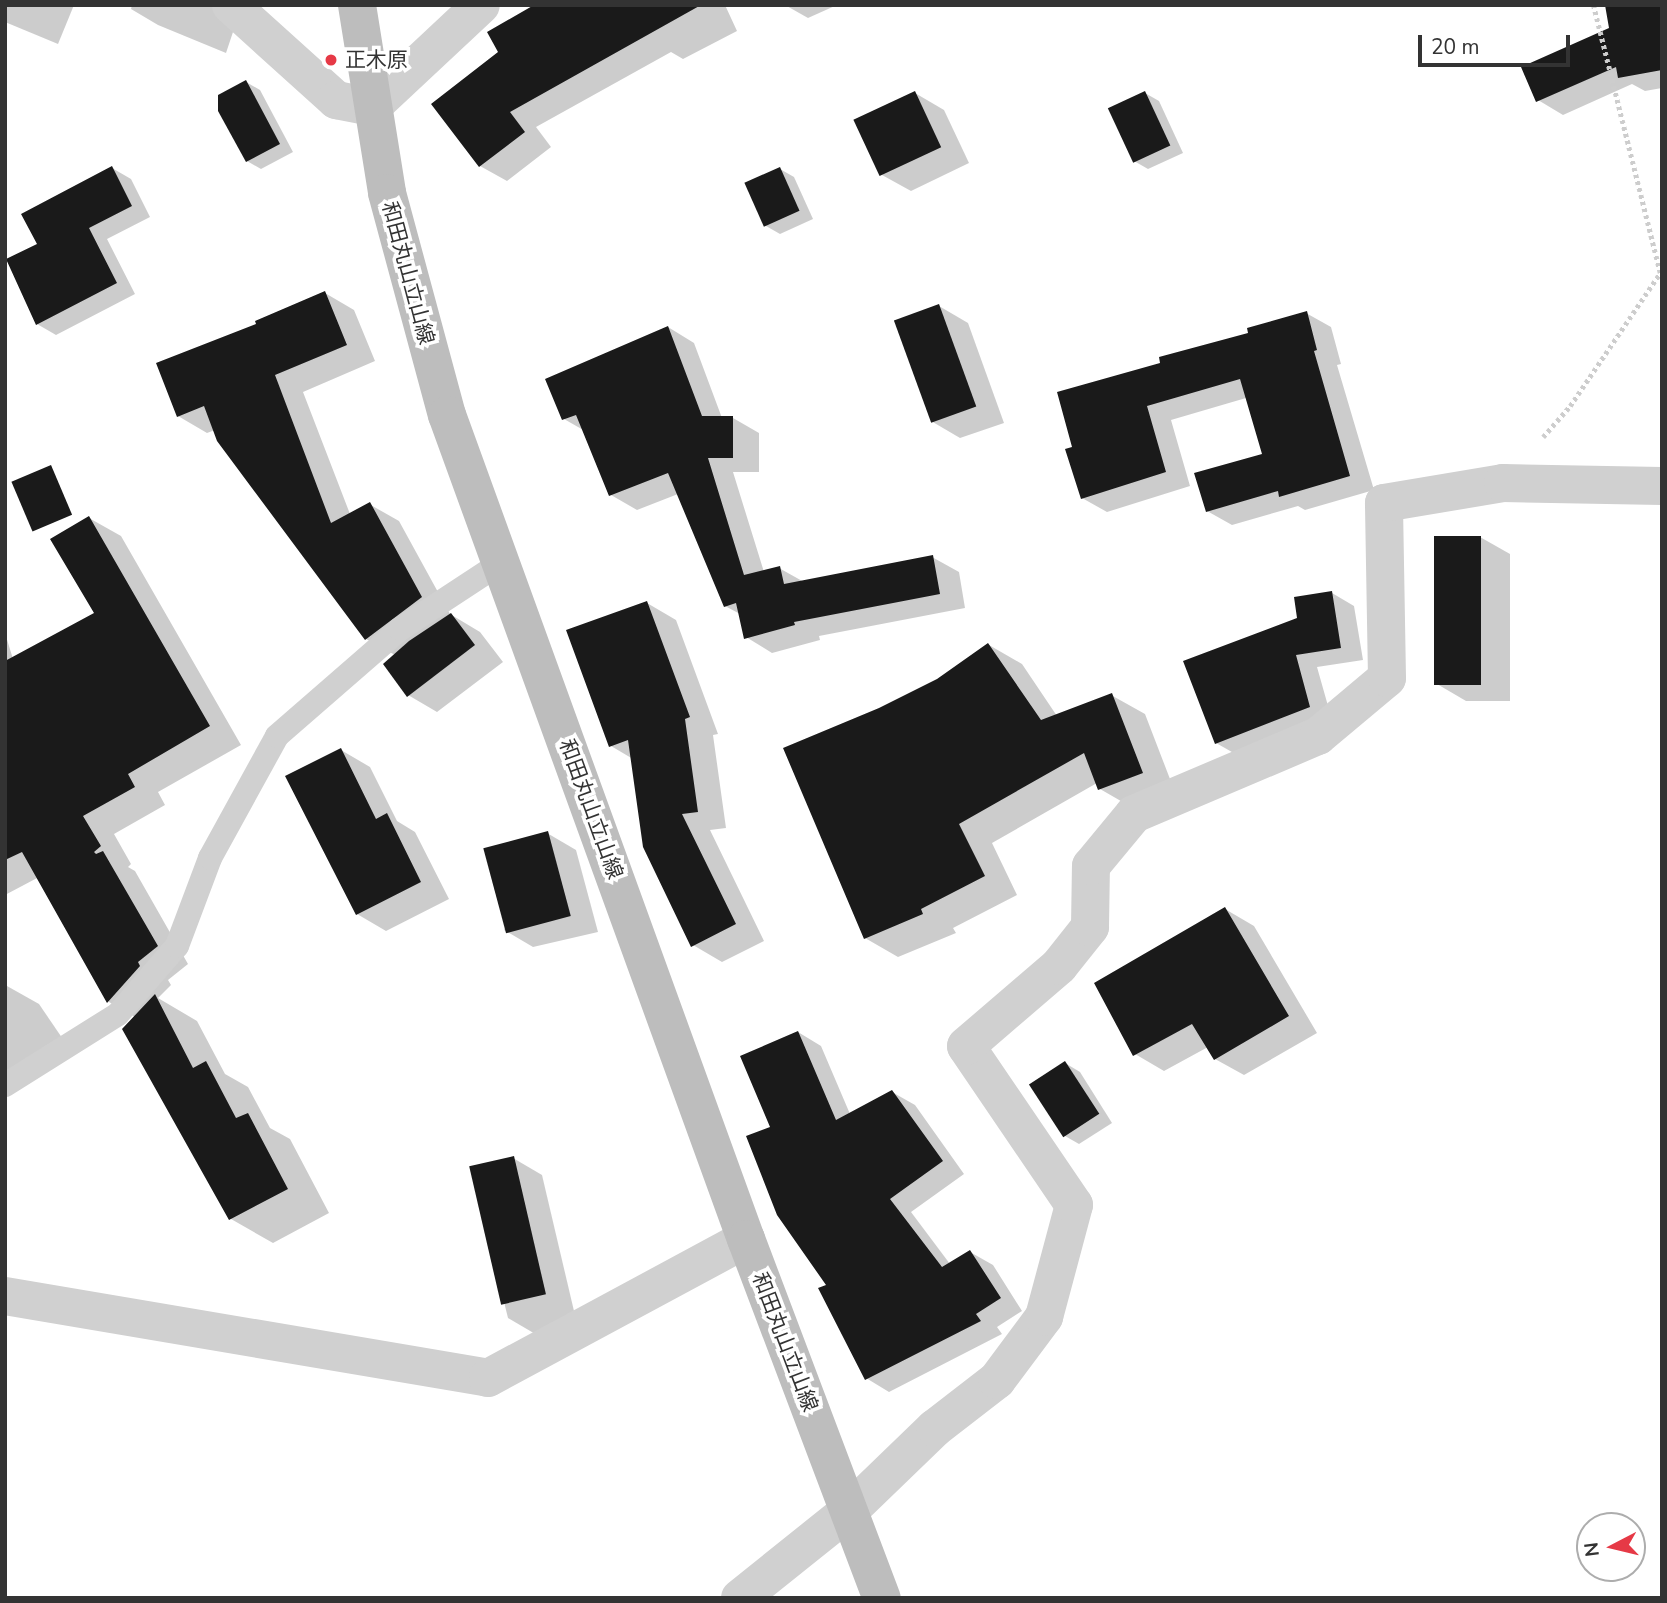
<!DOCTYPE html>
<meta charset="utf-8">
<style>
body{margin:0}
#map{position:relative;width:1667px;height:1603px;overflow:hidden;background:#fff;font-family:"Nunito Sans","Noto Sans JP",sans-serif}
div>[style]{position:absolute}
.shadow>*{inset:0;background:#0003}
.building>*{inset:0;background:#1a1a1a;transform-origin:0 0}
.path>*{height:4.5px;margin-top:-2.25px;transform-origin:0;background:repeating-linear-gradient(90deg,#cdcdcd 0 3.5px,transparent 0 7px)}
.service>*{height:24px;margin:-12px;padding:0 12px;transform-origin:12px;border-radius:12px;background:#d0d0d0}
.minor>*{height:38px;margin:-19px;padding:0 19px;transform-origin:19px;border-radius:19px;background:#d0d0d0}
.tertiary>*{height:38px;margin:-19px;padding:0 19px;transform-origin:19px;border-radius:19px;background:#d0d0d0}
.secondary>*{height:38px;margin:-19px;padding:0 19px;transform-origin:19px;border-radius:19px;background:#bdbdbd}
.dots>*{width:19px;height:19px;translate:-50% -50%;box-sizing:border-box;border:4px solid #fff;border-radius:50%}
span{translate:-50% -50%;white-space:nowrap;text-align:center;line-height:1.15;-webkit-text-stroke:7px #fff;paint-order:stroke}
.poi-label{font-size:21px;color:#333}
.left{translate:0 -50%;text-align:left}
.street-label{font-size:21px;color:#333}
.frame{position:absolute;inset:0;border:7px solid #333;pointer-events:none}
.north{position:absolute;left:1576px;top:1512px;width:70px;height:70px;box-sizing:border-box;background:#fff;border:2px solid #adadad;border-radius:50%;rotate:263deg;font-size:19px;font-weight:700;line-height:28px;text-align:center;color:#333}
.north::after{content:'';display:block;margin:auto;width:24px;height:32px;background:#e63946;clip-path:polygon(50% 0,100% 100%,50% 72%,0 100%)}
.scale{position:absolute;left:1418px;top:35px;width:152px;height:32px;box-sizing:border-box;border:4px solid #333;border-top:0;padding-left:9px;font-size:21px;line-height:24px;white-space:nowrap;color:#333;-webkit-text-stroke:5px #fff;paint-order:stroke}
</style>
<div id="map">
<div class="shadow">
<i style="clip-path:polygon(5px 5px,74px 5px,58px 44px,5px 22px)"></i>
<i style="clip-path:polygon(132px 5px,242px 5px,226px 53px,158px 25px,131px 9px)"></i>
<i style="clip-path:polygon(537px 5px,725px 5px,737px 31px,683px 59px,671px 52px,536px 127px,551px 147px,507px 181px,480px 166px,500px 53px)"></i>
<i style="clip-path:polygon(785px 5px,837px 5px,808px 18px)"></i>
<i style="clip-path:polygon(1662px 5px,1662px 88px,1645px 91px,1632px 84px,1563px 115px,1538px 100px)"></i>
<i style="clip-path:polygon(246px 82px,260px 90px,293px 152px,261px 169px,247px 161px)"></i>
<i style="clip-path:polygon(915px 93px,944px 110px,969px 163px,911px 191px,882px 175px)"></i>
<i style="clip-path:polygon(1145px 93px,1159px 101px,1183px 153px,1148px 169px,1134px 161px)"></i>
<i style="clip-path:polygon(112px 168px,131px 179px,150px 217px,107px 239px,135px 294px,56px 335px,37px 324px,39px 245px)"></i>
<i style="clip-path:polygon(780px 169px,794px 177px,813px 219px,780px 234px,766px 226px)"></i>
<i style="clip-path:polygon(325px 293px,354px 310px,375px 361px,303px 392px,350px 514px,369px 504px,399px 521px,450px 614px,480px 632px,503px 662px,437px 712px,408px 695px,395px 655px,366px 639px,215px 430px,207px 433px,178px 416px,258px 325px)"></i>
<i style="clip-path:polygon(939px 306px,968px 323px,1004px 423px,960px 438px,931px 421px)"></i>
<i style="clip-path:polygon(1306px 313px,1331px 327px,1341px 364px,1337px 365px,1374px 490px,1305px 510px,1298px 506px,1232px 525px,1207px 511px,1264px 455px,1246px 398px,1171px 420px,1190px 486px,1107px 512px,1082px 498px,1075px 448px,1162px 364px)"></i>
<i style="clip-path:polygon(668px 327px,694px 343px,722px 418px,733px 418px,759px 433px,759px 472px,733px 472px,764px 572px,779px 568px,804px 582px,932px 557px,959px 572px,965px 608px,819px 636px,820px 640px,772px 653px,746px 637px,740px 614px,725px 606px,678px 494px,637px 510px,611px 495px,585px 431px,564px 419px)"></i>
<i style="clip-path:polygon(89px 518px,121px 536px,241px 745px,158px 792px,165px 805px,114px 834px,131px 864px,128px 867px,135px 871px,188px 964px,168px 980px,171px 985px,158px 998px,197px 1021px,225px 1074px,248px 1087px,270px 1128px,290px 1139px,329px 1213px,273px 1243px,231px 1219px,135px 1017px,109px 1002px,39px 877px,5px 895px,5px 633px,13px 659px,96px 614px)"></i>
<i style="clip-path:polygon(1480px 537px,1510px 554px,1510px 701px,1466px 701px,1437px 684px)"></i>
<i style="clip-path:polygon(1332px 593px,1354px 606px,1363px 660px,1317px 667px,1332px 720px,1239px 756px,1216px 743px,1299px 619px)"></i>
<i style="clip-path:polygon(647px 603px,676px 620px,718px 734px,713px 735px,726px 828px,710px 830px,764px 941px,722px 962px,693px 945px,633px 759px,611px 746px)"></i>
<i style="clip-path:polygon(989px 645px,1022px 664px,1057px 716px,1111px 695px,1145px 714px,1170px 779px,1133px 808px,1100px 789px,1097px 783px,992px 843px,1017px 895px,953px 928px,956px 933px,898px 957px,865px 938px,880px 709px,938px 680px)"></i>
<i style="clip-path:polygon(341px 750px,370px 767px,397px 821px,415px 832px,449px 899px,386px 931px,357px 914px)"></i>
<i style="clip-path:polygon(547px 833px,576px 850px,598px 932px,533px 947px,504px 930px)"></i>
<i style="clip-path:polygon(1225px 909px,1254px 926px,1317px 1033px,1244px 1075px,1215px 1059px,1208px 1047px,1164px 1071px,1135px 1054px)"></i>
<i style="clip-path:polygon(7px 986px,39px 1004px,71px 1051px,5px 1097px)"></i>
<i style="clip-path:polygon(798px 1032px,821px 1046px,850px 1114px,892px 1092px,915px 1105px,964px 1174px,911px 1212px,950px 1264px,970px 1252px,993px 1265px,1022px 1311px,997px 1327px,1002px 1334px,889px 1392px,866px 1378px,828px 1285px,772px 1128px)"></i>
<i style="clip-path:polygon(1065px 1063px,1080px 1072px,1112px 1123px,1079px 1144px,1065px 1136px)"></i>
<i style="clip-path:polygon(513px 1158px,542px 1175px,574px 1311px,537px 1335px,508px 1318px,471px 1169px)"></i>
</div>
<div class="building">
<i style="clip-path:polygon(534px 5px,701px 5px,510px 112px,525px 132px,479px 167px,431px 104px,498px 52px,487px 32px)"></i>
<i style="clip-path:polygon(1605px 5px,1662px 5px,1662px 70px,1618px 78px,1616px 67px,1536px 102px,1521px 67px,1609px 28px)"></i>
<i style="clip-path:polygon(246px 80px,280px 144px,246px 162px,218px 111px,218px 95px)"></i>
<i style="left:915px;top:91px;width:62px;height:68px;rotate:65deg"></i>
<i style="left:1145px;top:91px;width:60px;height:41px;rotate:65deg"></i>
<i style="clip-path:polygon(112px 166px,132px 206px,89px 228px,117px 283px,36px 325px,6px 259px,37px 244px,21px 214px)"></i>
<i style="left:780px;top:167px;width:48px;height:39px;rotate:66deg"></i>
<i style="clip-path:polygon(325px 291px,347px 345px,275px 375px,331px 523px,370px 502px,422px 597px,365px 640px,217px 441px,204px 406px,177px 417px,156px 363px,256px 324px,255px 321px)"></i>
<i style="left:939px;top:304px;width:109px;height:48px;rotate:70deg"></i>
<i style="clip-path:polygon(1307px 311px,1317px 350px,1314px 351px,1350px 476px,1279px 497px,1278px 491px,1206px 512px,1194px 473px,1262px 454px,1240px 379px,1147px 406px,1166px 472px,1081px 499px,1065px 449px,1072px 447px,1057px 392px,1160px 363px,1159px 357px,1248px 333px,1247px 328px)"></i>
<i style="clip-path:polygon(668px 326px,702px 416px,733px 416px,733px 458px,708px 458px,744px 575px,780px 566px,784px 584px,933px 555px,940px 594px,794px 622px,795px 625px,744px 639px,736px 603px,724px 607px,668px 473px,609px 496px,576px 415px,562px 420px,545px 379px)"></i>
<i style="left:51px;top:465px;width:54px;height:43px;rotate:67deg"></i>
<i style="clip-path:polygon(89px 516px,210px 726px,128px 774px,135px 787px,83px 816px,101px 846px,94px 852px,96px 854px,103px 851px,158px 946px,138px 962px,140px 966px,107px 1003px,22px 852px,5px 860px,5px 661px,94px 613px,50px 539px)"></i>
<i style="left:1434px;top:536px;width:47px;height:149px"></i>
<i style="clip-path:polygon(1332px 591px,1341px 648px,1296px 655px,1310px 707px,1215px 744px,1183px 661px,1297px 618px,1294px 597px)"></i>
<i style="clip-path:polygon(647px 601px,690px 717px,685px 719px,698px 812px,682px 814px,736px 924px,691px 947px,643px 847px,628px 740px,609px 747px,566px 630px)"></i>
<i style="clip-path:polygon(451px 613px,475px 645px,407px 697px,383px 664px,409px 641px)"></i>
<i style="clip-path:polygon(988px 643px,1041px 720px,1112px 693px,1143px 773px,1098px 790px,1084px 753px,959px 824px,985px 876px,921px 909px,923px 914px,864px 939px,783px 748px,879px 708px,937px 679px)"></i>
<i style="clip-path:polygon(341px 748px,376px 819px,387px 813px,421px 882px,356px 915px,285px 776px)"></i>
<i style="left:548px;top:831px;width:88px;height:67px;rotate:75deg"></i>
<i style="clip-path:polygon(1225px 907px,1289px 1016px,1214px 1060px,1192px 1024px,1133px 1056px,1094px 983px)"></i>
<i style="clip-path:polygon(155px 994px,193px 1068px,206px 1061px,236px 1118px,248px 1113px,288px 1189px,229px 1220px,122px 1029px)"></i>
<i style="clip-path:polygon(798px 1031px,836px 1120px,892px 1090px,943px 1161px,890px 1199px,942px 1267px,970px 1250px,1001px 1298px,976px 1314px,981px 1321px,865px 1380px,818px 1288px,826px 1285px,777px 1215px,746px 1136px,770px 1127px,740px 1056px)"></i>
<i style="left:1065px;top:1061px;width:63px;height:43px;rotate:57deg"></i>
<i style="left:514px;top:1156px;width:142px;height:46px;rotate:77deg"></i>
</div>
<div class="path">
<i style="left:1543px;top:437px;width:41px;rotate:-48.9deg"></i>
<i style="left:1570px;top:406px;width:161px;rotate:-55.9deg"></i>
<i style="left:1660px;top:273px;width:276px;rotate:-104deg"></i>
</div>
<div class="service">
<i style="left:5px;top:1085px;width:133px;rotate:-32.1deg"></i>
<i style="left:118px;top:1014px;width:90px;rotate:-49.1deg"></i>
<i style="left:177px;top:946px;width:94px;rotate:-69.4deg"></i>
<i style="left:210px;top:858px;width:139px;rotate:-61.2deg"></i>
<i style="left:277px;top:736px;width:163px;rotate:-41deg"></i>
<i style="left:400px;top:629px;width:118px;rotate:-33.3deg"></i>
</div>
<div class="minor">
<i style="left:231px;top:5px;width:142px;rotate:42.1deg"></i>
<i style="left:336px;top:100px;width:37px;rotate:11deg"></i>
<i style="left:372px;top:107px;width:149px;rotate:-43.1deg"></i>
<i style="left:5px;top:1296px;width:490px;rotate:9.6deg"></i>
<i style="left:488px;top:1378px;width:293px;rotate:-28.3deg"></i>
<i style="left:850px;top:1510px;width:118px;rotate:-44deg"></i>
<i style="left:935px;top:1428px;width:78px;rotate:-37.7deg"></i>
<i style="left:997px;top:1380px;width:79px;rotate:-53.3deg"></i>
<i style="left:1044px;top:1317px;width:116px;rotate:-75deg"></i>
<i style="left:1074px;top:1205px;width:192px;rotate:-124.2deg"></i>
<i style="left:966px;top:1046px;width:123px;rotate:-40.7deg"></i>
<i style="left:1059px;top:966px;width:50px;rotate:-51.5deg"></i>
<i style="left:1090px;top:927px;width:61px;rotate:-89.1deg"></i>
<i style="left:1091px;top:866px;width:67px;rotate:-50.4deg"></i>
<i style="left:1134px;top:814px;width:200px;rotate:-23deg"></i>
<i style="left:1318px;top:736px;width:90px;rotate:-40deg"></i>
<i style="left:1387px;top:678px;width:175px;rotate:-91deg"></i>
<i style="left:1384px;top:503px;width:121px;rotate:-9.5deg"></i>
<i style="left:1503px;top:483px;width:159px;rotate:1.1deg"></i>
</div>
<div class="tertiary">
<i style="left:740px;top:1598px;width:141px;rotate:-38.7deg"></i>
</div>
<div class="secondary">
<i style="left:357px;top:5px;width:190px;rotate:80.9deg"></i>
<i style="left:387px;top:193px;width:230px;rotate:74.9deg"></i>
<i style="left:447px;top:415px;width:877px;rotate:70.06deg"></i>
<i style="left:746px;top:1239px;width:384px;rotate:69.3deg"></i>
</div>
<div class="dots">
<i style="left:331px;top:60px;background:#e63946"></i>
</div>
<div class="poi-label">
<span class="left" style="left:345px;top:60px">正木原</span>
</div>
<div class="street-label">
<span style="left:408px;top:273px;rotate:75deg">和田丸山立山線</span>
<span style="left:591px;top:809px;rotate:70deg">和田丸山立山線</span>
<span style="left:785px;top:1342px;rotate:69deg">和田丸山立山線</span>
</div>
<div class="frame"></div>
<div class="north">N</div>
<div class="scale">20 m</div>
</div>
